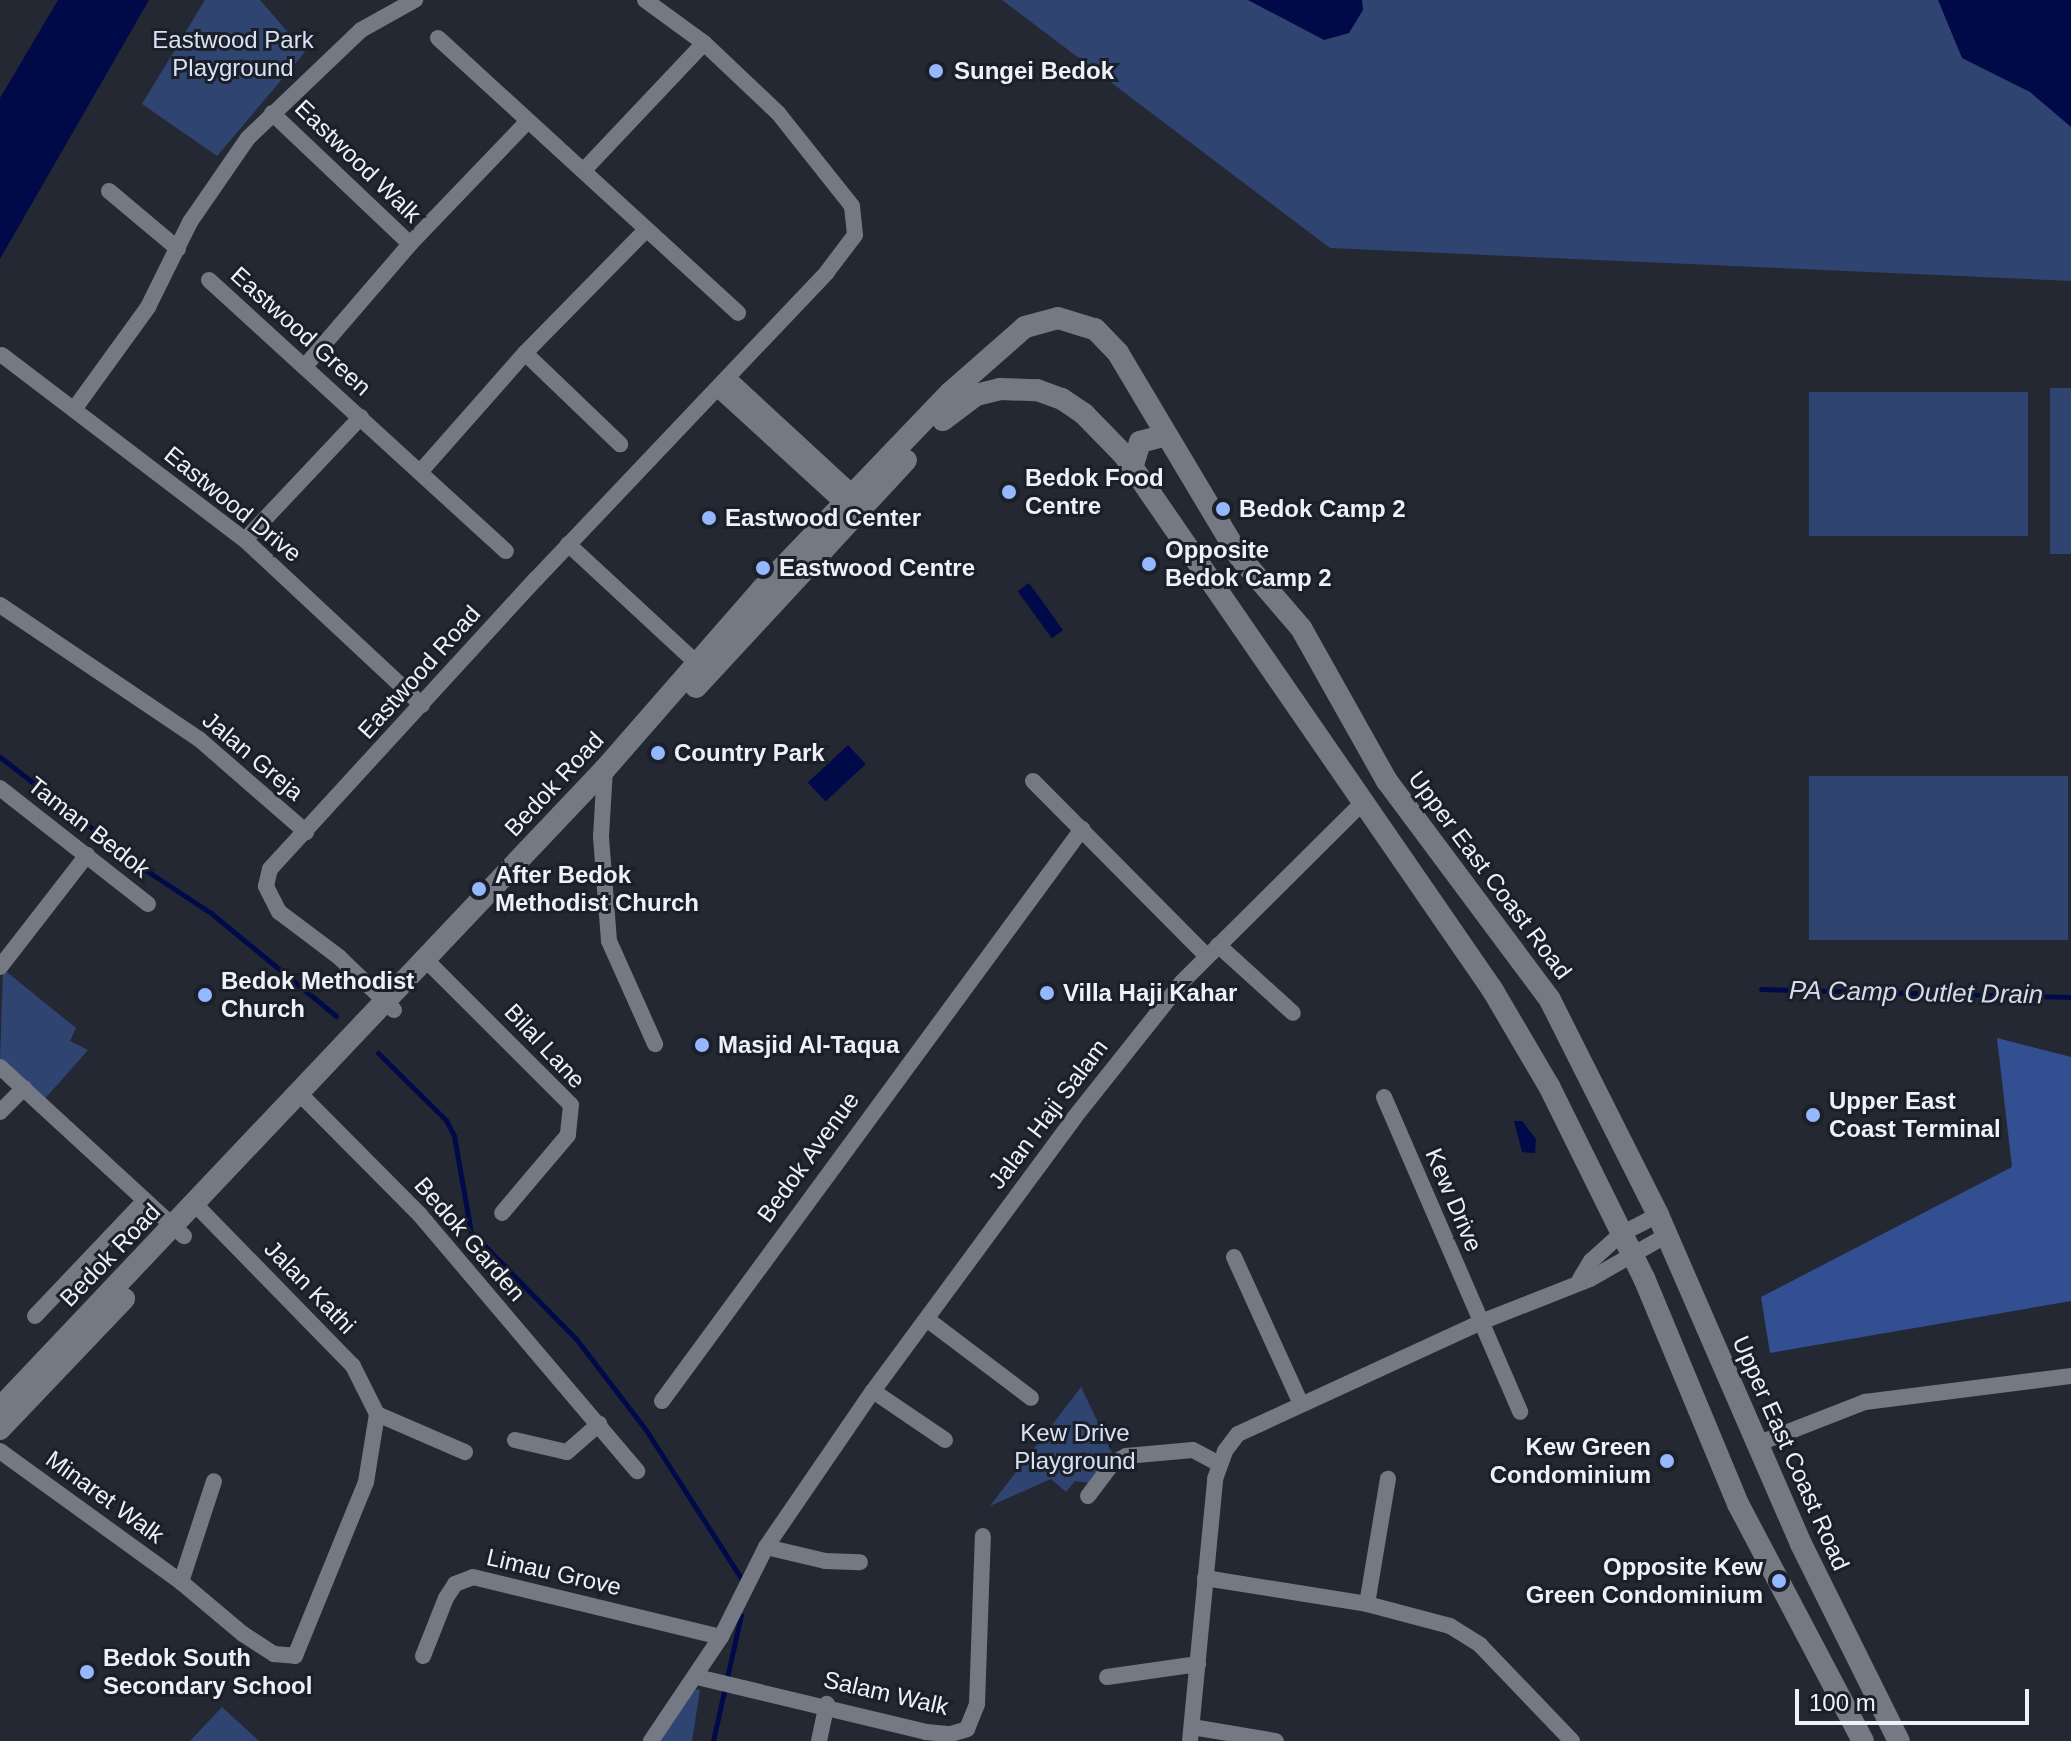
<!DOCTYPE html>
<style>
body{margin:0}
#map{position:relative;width:2071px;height:1741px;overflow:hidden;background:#242832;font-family:Helvetica,sans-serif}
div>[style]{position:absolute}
.green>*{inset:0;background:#304471;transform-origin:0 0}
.forest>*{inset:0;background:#324f91}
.water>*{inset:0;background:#000a49;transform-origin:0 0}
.stream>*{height:5px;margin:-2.5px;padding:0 2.5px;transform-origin:2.5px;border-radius:2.5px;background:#000a49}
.street>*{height:16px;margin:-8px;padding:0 8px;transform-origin:8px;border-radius:8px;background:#747984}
.secondary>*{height:22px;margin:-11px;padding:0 11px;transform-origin:11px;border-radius:11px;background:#747984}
.dots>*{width:22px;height:22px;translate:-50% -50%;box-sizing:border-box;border:4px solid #1a1f28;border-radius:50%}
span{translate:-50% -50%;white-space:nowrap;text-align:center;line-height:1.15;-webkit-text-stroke:6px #1a1f28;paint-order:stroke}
.park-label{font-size:24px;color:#d8e2f6}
.poi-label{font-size:24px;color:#eef1f7;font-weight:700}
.left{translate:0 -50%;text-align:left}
.right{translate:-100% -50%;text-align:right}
.street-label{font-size:24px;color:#eef1f7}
.water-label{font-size:26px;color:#d2dcf0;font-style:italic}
.scale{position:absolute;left:1795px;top:1689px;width:234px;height:36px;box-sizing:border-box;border:4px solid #eef1f7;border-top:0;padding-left:10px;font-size:24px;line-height:28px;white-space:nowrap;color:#eef1f7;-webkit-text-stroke:6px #1a1f28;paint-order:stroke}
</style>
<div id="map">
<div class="green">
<i style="clip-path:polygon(205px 0,260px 0,305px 52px,217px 156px,142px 104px)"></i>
<i style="clip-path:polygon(1002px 0,2071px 0,2071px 281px,1330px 248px)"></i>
<i style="left:2050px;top:388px;width:21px;height:166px"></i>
<i style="left:1809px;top:392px;width:219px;height:144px"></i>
<i style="left:1809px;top:776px;width:259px;height:164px"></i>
<i style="clip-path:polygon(3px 969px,76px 1028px,70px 1041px,88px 1050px,43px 1101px,0 1061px)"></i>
<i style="clip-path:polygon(1081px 1387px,1112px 1452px,1089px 1483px,1075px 1481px,1066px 1492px,1051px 1479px,990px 1506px)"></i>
<i style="clip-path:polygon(690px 1688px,700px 1690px,692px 1741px,654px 1741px)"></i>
<i style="clip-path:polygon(222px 1707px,259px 1741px,190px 1741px)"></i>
</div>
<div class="forest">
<i style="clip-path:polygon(1997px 1038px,2071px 1057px,2071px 1301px,1770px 1353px,1761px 1297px,2012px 1167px)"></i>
</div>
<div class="water">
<i style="clip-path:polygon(58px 0,149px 0,0 259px,0 98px)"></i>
<i style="clip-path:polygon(1248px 0,1362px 0,1363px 10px,1349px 33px,1324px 40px)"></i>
<i style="clip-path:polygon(1938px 0,2071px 0,2071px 127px,2030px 92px,1962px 58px)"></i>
<i style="left:1029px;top:583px;width:58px;height:14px;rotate:54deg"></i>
<i style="left:848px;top:745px;width:26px;height:55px;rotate:47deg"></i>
<i style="clip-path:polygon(1514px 1121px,1522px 1121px,1536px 1139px,1535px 1153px,1522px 1152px)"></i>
</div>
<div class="stream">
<i style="left:0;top:757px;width:186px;rotate:37.8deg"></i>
<i style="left:147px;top:871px;width:77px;rotate:33.3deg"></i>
<i style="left:211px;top:913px;width:162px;rotate:39.5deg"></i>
<i style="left:1761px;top:989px;width:310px;rotate:1.5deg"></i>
<i style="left:378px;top:1053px;width:95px;rotate:44.6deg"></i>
<i style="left:446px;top:1120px;width:18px;rotate:63deg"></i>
<i style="left:454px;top:1136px;width:97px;rotate:80deg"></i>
<i style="left:471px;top:1232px;width:151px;rotate:45.5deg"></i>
<i style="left:577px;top:1340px;width:113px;rotate:52.5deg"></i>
<i style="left:646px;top:1430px;width:179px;rotate:57.3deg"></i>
<i style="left:713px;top:1741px;width:129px;rotate:-77.5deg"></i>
</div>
<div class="street">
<i style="left:438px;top:38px;width:407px;rotate:42.5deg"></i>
<i style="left:272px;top:113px;width:190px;rotate:43.5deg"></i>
<i style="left:585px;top:169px;width:173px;rotate:-46.6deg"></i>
<i style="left:109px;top:191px;width:90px;rotate:40deg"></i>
<i style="left:209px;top:280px;width:402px;rotate:42.4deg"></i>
<i style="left:525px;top:353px;width:132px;rotate:43.8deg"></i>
<i style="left:2px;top:355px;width:305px;rotate:37.3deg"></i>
<i style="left:245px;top:540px;width:242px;rotate:43deg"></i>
<i style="left:306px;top:365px;width:160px;rotate:-49.3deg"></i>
<i style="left:410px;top:244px;width:169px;rotate:-46.2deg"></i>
<i style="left:728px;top:378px;width:178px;rotate:42.7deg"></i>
<i style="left:718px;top:389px;width:178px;rotate:42.5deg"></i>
<i style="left:75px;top:408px;width:125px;rotate:-54.1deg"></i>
<i style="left:148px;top:307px;width:95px;rotate:-63.7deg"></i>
<i style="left:190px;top:222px;width:102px;rotate:-55.4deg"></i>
<i style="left:248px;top:138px;width:156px;rotate:-43.7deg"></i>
<i style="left:361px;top:30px;width:62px;rotate:-29.1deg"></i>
<i style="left:421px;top:471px;width:157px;rotate:-48.6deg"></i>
<i style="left:525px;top:353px;width:173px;rotate:-45.5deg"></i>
<i style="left:245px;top:540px;width:169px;rotate:-46.7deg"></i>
<i style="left:568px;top:544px;width:185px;rotate:42.8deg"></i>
<i style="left:0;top:605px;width:240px;rotate:34deg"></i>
<i style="left:199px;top:739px;width:142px;rotate:41deg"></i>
<i style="left:605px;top:769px;width:68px;rotate:93.4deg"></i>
<i style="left:601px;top:837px;width:104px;rotate:85.6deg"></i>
<i style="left:609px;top:941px;width:113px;rotate:65.9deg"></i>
<i style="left:1033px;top:781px;width:247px;rotate:45.2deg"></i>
<i style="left:0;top:788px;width:188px;rotate:38.1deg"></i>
<i style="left:1218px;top:945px;width:101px;rotate:42.2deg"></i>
<i style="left:425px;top:959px;width:206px;rotate:45deg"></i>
<i style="left:571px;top:1105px;width:30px;rotate:96deg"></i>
<i style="left:568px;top:1135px;width:102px;rotate:130.2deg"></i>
<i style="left:0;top:967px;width:142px;rotate:-52.2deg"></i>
<i style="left:394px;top:1010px;width:76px;rotate:-136.1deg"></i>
<i style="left:339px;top:957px;width:75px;rotate:-143.1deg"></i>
<i style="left:279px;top:912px;width:29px;rotate:-117deg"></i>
<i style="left:266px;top:886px;width:17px;rotate:-77deg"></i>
<i style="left:270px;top:869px;width:394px;rotate:-47.5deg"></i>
<i style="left:536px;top:579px;width:423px;rotate:-46.5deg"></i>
<i style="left:827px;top:272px;width:46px;rotate:-52.9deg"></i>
<i style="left:855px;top:235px;width:29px;rotate:-96deg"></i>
<i style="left:852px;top:206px;width:119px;rotate:-128.5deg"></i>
<i style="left:778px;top:113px;width:102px;rotate:-136.6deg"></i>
<i style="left:704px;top:43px;width:73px;rotate:-143.9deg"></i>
<i style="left:0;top:1067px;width:250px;rotate:42.6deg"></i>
<i style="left:298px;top:1092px;width:173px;rotate:45.2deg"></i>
<i style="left:420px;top:1215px;width:336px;rotate:49.7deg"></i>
<i style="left:1384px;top:1097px;width:343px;rotate:66.6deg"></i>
<i style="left:0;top:1112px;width:34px;rotate:-45deg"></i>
<i style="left:1234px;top:1257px;width:159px;rotate:65.5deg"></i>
<i style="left:1580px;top:1279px;width:21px;rotate:-59deg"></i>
<i style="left:1591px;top:1261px;width:40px;rotate:-42deg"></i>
<i style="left:1621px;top:1234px;width:42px;rotate:-27.2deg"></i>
<i style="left:35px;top:1316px;width:158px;rotate:-46.5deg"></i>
<i style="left:928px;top:1320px;width:129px;rotate:37.1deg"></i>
<i style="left:873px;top:1391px;width:87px;rotate:34.2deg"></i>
<i style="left:662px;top:1401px;width:710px;rotate:-53.71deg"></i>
<i style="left:377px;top:1414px;width:96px;rotate:23.4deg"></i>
<i style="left:515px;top:1440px;width:53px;rotate:13deg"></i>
<i style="left:567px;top:1452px;width:43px;rotate:-41.2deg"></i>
<i style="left:1757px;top:1444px;width:116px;rotate:-21.3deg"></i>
<i style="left:1865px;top:1402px;width:208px;rotate:-7.2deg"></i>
<i style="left:0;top:1451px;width:223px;rotate:35.9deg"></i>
<i style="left:181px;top:1582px;width:81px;rotate:40deg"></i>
<i style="left:243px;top:1634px;width:37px;rotate:33deg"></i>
<i style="left:274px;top:1654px;width:21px;rotate:5deg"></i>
<i style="left:295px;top:1656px;width:188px;rotate:-67.8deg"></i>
<i style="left:366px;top:1482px;width:69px;rotate:-80.8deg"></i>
<i style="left:377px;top:1414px;width:54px;rotate:-116.6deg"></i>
<i style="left:353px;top:1366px;width:228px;rotate:-134.3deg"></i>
<i style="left:1088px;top:1496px;width:41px;rotate:-52.9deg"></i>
<i style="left:1113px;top:1463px;width:15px;rotate:-28deg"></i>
<i style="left:1126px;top:1456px;width:67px;rotate:-5.1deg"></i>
<i style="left:1193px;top:1450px;width:30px;rotate:28deg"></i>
<i style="left:766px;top:1547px;width:61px;rotate:13.3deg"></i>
<i style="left:825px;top:1561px;width:35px;rotate:2deg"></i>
<i style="left:1205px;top:1578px;width:164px;rotate:9.1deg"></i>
<i style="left:1367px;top:1604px;width:86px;rotate:14.8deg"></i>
<i style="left:1450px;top:1626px;width:36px;rotate:32deg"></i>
<i style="left:1480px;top:1645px;width:133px;rotate:46.2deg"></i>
<i style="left:181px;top:1582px;width:106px;rotate:-71.9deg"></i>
<i style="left:1367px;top:1604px;width:127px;rotate:-80.5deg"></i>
<i style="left:423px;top:1656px;width:62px;rotate:-68.4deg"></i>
<i style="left:446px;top:1598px;width:17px;rotate:-57deg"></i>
<i style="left:455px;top:1584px;width:19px;rotate:-21deg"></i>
<i style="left:473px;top:1577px;width:255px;rotate:13.6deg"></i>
<i style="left:697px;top:1677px;width:236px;rotate:13.5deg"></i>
<i style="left:926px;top:1732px;width:25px;rotate:5deg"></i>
<i style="left:951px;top:1734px;width:17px;rotate:-17deg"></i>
<i style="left:967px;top:1729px;width:27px;rotate:-68deg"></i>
<i style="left:977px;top:1704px;width:168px;rotate:-88deg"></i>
<i style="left:1107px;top:1677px;width:92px;rotate:-8.1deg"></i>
<i style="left:1192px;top:1727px;width:85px;rotate:9.5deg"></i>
<i style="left:651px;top:1741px;width:125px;rotate:-56.1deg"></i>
<i style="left:721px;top:1637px;width:101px;rotate:-63.4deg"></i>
<i style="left:766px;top:1547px;width:189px;rotate:-55.6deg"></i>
<i style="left:873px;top:1391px;width:339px;rotate:-53.6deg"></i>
<i style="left:1074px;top:1118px;width:174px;rotate:-51.5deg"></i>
<i style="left:1182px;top:982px;width:252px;rotate:-44.8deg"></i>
<i style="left:819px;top:1741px;width:38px;rotate:-78deg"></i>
<i style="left:1190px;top:1741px;width:263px;rotate:-84.5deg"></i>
<i style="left:1215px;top:1479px;width:30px;rotate:-70deg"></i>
<i style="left:1225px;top:1451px;width:21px;rotate:-53deg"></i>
<i style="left:1238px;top:1434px;width:268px;rotate:-24.7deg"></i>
<i style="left:1481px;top:1322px;width:117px;rotate:-21.5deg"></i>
<i style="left:1590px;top:1279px;width:89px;rotate:-29.7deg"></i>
</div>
<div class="secondary">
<i style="left:943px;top:420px;width:41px;rotate:-37.1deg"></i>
<i style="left:976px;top:395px;width:25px;rotate:-14deg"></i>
<i style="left:1000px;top:389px;width:37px;rotate:2deg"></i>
<i style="left:1037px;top:390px;width:27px;rotate:20deg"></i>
<i style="left:1062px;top:399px;width:27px;rotate:34deg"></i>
<i style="left:1084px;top:414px;width:57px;rotate:45.7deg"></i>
<i style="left:1124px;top:455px;width:649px;rotate:55.43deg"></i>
<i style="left:1492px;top:989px;width:113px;rotate:59.6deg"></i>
<i style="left:1549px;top:1086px;width:214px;rotate:63.7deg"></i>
<i style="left:1644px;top:1278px;width:245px;rotate:67.4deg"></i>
<i style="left:1738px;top:1504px;width:268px;rotate:62.2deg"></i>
<i style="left:1132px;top:468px;width:27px;rotate:-73deg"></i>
<i style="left:1140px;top:442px;width:27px;rotate:-15deg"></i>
<i style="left:696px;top:687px;width:309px;rotate:-47.2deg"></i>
<i style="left:0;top:1408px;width:880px;rotate:-46.57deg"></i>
<i style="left:605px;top:769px;width:237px;rotate:-48.9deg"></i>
<i style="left:761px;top:590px;width:274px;rotate:-46.2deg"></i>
<i style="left:951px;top:392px;width:98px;rotate:-41.3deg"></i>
<i style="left:1025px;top:327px;width:34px;rotate:-15deg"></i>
<i style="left:1058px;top:318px;width:39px;rotate:17deg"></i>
<i style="left:1095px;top:329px;width:33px;rotate:46deg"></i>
<i style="left:1118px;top:353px;width:236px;rotate:59.2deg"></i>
<i style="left:1239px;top:556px;width:95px;rotate:49.3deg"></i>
<i style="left:1301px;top:628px;width:176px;rotate:60.7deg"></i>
<i style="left:1387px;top:781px;width:273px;rotate:53.3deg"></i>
<i style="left:1550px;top:1000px;width:241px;rotate:63.3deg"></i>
<i style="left:1658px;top:1215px;width:359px;rotate:66.5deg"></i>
<i style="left:1801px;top:1544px;width:220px;rotate:63.6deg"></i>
<i style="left:0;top:1429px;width:180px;rotate:-46.4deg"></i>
</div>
<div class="dots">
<i style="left:936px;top:71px;background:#94b7fd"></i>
<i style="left:1009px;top:492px;background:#94b7fd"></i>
<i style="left:1223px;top:509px;background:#94b7fd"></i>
<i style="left:709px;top:518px;background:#94b7fd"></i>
<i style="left:1149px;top:564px;background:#94b7fd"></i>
<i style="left:763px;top:568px;background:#94b7fd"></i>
<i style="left:658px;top:753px;background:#94b7fd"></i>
<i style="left:479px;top:889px;background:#94b7fd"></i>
<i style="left:1047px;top:993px;background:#94b7fd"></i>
<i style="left:205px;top:995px;background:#94b7fd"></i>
<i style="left:702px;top:1045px;background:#94b7fd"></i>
<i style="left:1813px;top:1115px;background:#94b7fd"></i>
<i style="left:1667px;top:1461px;background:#94b7fd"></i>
<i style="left:1779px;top:1581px;background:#94b7fd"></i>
<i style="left:87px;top:1672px;background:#94b7fd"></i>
</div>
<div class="park-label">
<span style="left:233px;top:54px">Eastwood Park<br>Playground</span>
<span style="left:1075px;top:1447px">Kew Drive<br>Playground</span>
</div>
<div class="poi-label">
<span class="left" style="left:954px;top:71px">Sungei Bedok</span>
<span class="left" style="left:1025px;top:492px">Bedok Food<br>Centre</span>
<span class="left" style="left:1239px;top:509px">Bedok Camp 2</span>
<span class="left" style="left:725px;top:518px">Eastwood Center</span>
<span class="left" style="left:1165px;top:564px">Opposite<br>Bedok Camp 2</span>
<span class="left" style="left:779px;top:568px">Eastwood Centre</span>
<span class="left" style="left:674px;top:753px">Country Park</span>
<span class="left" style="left:495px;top:889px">After Bedok<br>Methodist Church</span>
<span class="left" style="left:221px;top:995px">Bedok Methodist<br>Church</span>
<span class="left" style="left:1063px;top:993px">Villa Haji Kahar</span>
<span class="left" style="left:718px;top:1045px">Masjid Al-Taqua</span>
<span class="left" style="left:1829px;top:1115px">Upper East<br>Coast Terminal</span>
<span class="right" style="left:1651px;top:1461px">Kew Green<br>Condominium</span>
<span class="right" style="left:1763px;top:1581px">Opposite Kew<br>Green Condominium</span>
<span class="left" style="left:103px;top:1672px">Bedok South<br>Secondary School</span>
</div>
<div class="street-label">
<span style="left:358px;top:161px;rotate:44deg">Eastwood Walk</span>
<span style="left:301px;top:331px;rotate:42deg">Eastwood Green</span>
<span style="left:233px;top:504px;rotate:39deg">Eastwood Drive</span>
<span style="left:419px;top:672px;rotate:-48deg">Eastwood Road</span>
<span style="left:253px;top:756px;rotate:40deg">Jalan Greja</span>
<span style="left:554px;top:784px;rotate:-47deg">Bedok Road</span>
<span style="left:89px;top:827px;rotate:38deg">Taman Bedok</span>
<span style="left:1490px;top:875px;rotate:53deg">Upper East Coast Road</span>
<span style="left:545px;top:1046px;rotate:47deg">Bilal Lane</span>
<span style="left:1048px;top:1114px;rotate:-53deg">Jalan Haji Salam</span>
<span style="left:808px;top:1157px;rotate:-54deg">Bedok Avenue</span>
<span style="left:1454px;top:1200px;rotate:67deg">Kew Drive</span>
<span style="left:470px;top:1239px;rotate:49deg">Bedok Garden</span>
<span style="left:110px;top:1255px;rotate:-46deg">Bedok Road</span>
<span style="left:310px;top:1287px;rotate:46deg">Jalan Kathi</span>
<span style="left:1791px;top:1453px;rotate:66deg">Upper East Coast Road</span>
<span style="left:105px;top:1497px;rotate:36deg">Minaret Walk</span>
<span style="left:554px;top:1572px;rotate:13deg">Limau Grove</span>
<span style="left:886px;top:1693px;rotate:13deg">Salam Walk</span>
</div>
<div class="water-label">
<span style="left:1916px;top:993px;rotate:1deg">PA Camp Outlet Drain</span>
</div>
<div class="scale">100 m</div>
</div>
